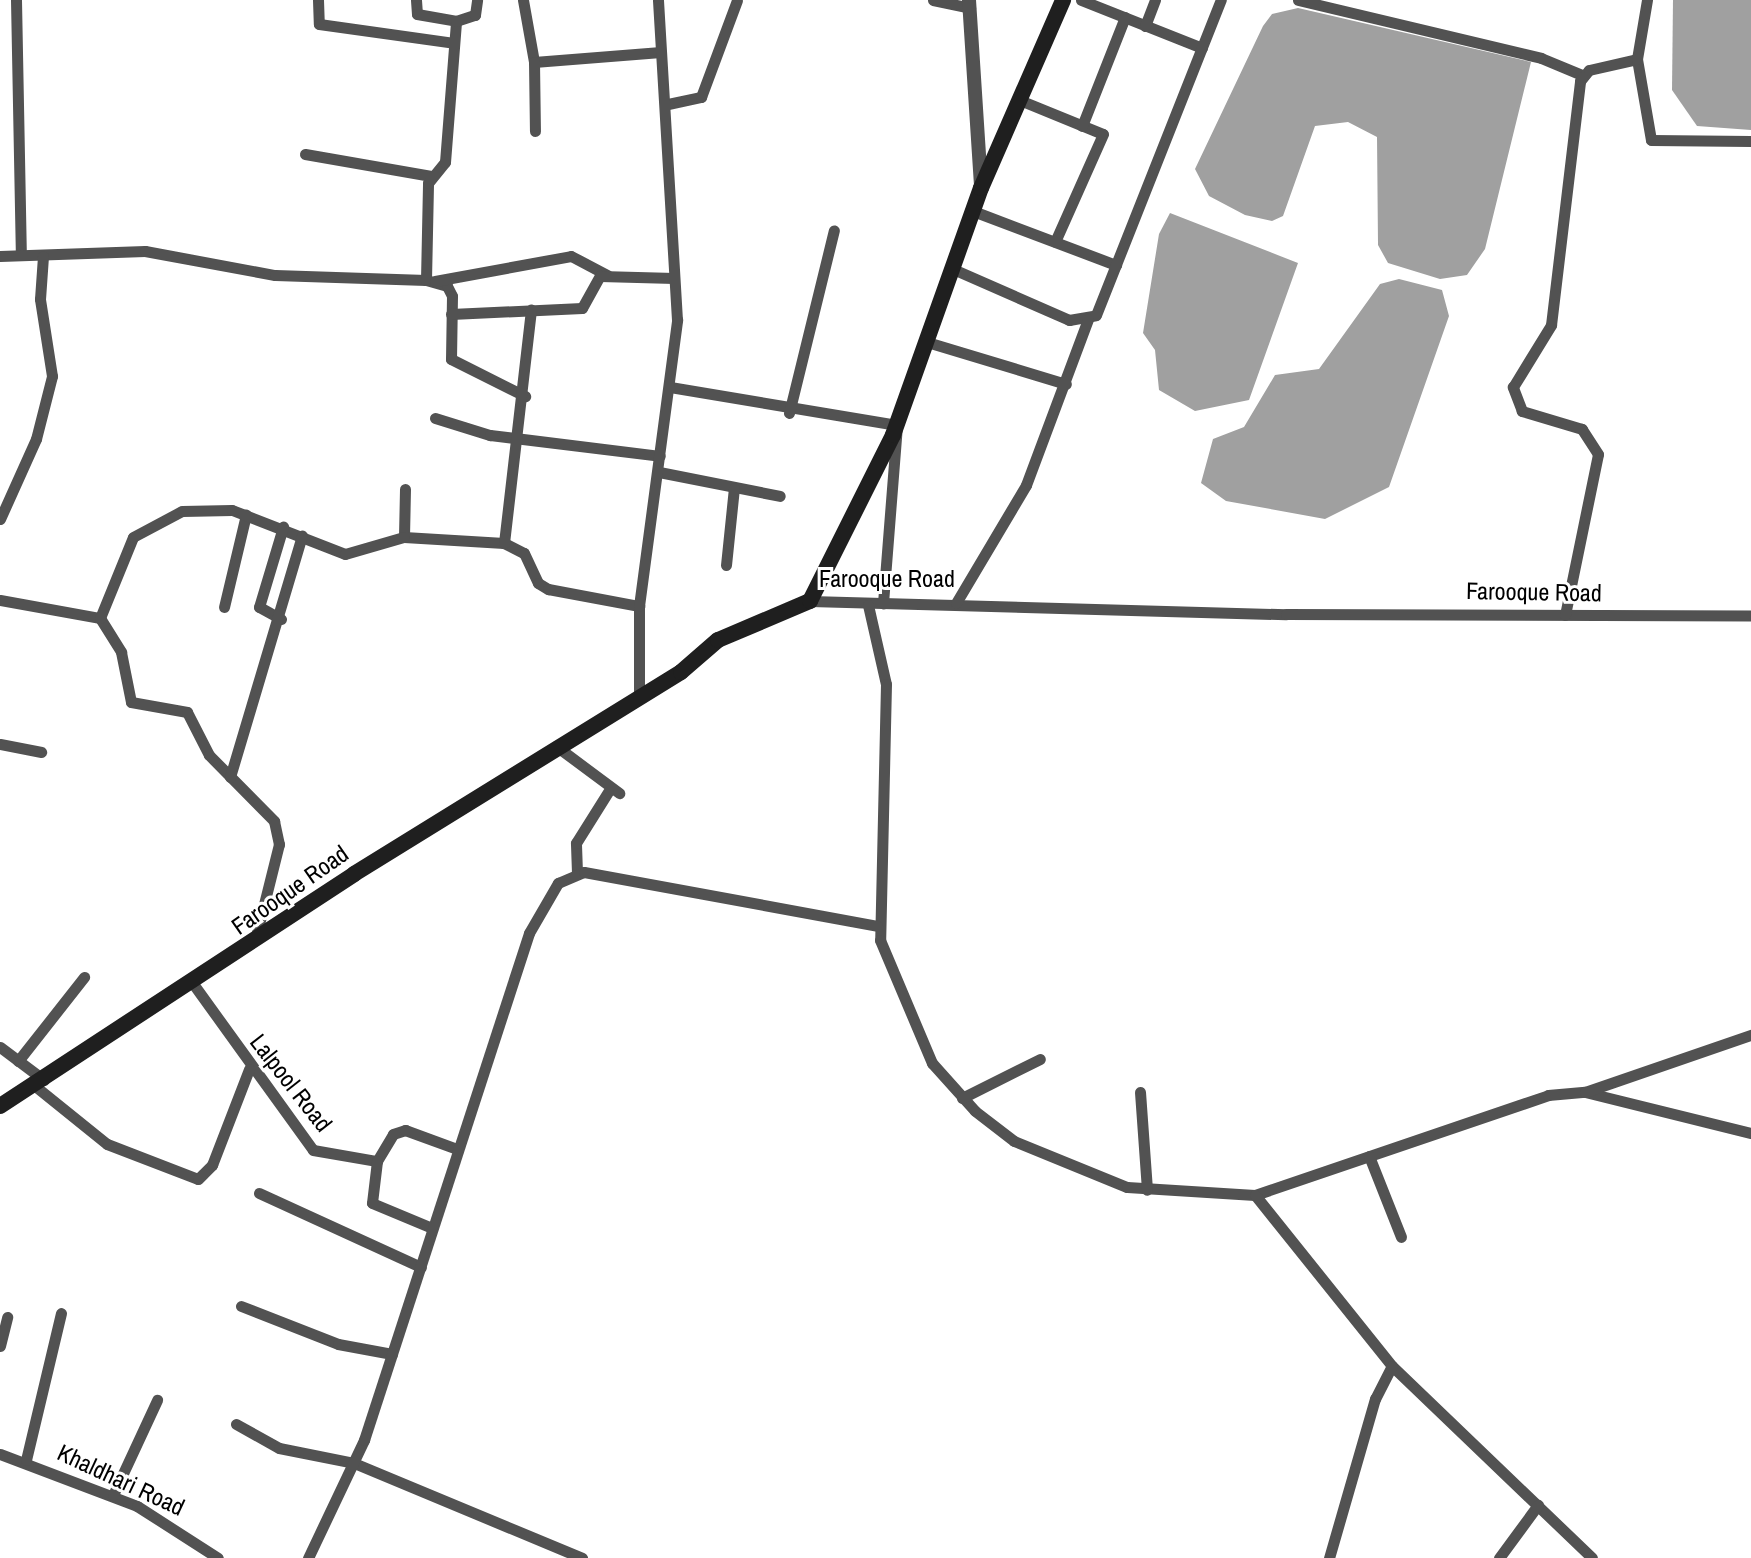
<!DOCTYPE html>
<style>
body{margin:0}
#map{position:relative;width:1751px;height:1558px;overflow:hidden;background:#fff;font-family:"Archivo Narrow",sans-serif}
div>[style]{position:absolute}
.water>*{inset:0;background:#a0a0a0}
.minor>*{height:11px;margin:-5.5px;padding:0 5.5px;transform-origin:5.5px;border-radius:5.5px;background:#525252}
.tertiary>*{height:14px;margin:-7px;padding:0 7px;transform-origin:7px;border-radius:7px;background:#525252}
.secondary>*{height:16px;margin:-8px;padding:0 8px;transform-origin:8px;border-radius:8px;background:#1f1f1f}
span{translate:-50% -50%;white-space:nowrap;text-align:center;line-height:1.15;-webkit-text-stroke:6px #fff;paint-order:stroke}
.street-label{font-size:24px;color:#000}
</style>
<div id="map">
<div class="water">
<i style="clip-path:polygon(1673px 0,1751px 0,1751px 130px,1697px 126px,1672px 90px)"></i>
<i style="clip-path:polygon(1298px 8px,1531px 62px,1485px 249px,1467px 275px,1440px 279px,1388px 263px,1378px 245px,1377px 137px,1348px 122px,1315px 126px,1283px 216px,1272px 221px,1245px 215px,1209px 196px,1195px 169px,1263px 26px,1272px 14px)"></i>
<i style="clip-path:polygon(1170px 213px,1298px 263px,1249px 400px,1195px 411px,1159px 390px,1155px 350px,1143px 333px,1159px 234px)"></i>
<i style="clip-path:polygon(1399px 279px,1442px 290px,1449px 316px,1389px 487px,1325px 519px,1226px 501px,1201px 483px,1213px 439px,1244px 427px,1275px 375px,1319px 369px,1380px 284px)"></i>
</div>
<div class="minor">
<i style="left:16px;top:0;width:252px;rotate:88.9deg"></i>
<i style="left:318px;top:0;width:24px;rotate:88deg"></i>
<i style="left:319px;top:24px;width:136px;rotate:8deg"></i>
<i style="left:416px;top:0;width:14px;rotate:86deg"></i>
<i style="left:417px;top:14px;width:40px;rotate:10deg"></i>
<i style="left:523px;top:0;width:63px;rotate:79.9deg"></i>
<i style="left:534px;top:62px;width:127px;rotate:-4.5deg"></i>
<i style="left:933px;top:0;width:38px;rotate:12deg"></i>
<i style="left:1081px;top:0;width:130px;rotate:21.6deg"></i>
<i style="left:1298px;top:0;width:250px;rotate:13.4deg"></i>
<i style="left:1541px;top:58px;width:44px;rotate:22.5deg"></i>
<i style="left:1145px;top:26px;width:28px;rotate:-69deg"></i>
<i style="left:1637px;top:59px;width:82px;rotate:80.2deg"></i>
<i style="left:1651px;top:140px;width:100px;rotate:0.6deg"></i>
<i style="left:534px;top:62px;width:69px;rotate:89.2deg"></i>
<i style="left:1022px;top:101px;width:87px;rotate:22.2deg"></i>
<i style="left:1103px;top:134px;width:118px;rotate:114deg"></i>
<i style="left:668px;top:104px;width:34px;rotate:-12deg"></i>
<i style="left:701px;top:97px;width:103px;rotate:-69.6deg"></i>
<i style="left:1082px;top:126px;width:117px;rotate:-68.5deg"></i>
<i style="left:305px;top:154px;width:128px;rotate:9.9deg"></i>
<i style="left:973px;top:211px;width:153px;rotate:20.7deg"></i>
<i style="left:0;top:256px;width:145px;rotate:-2deg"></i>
<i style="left:145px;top:251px;width:132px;rotate:10.5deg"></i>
<i style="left:275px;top:275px;width:151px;rotate:1.9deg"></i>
<i style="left:426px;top:280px;width:22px;rotate:16deg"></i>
<i style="left:447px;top:286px;width:11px;rotate:63deg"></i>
<i style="left:452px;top:296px;width:63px;rotate:90.9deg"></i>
<i style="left:451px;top:359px;width:83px;rotate:26.6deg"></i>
<i style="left:953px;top:269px;width:127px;rotate:23.7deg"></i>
<i style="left:1069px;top:320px;width:27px;rotate:-10deg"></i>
<i style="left:1096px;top:315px;width:339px;rotate:-68.4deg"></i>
<i style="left:426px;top:280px;width:97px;rotate:-88.8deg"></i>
<i style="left:428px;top:183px;width:27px;rotate:-51deg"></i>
<i style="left:445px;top:162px;width:141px;rotate:-85.5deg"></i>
<i style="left:456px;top:21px;width:20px;rotate:-18deg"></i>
<i style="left:475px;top:15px;width:15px;rotate:-82deg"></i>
<i style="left:435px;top:281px;width:138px;rotate:-10.4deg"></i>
<i style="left:571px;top:256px;width:41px;rotate:27.8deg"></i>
<i style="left:451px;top:314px;width:131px;rotate:-2.6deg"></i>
<i style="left:582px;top:308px;width:37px;rotate:-61deg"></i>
<i style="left:600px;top:276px;width:74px;rotate:1.5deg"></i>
<i style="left:927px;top:342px;width:145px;rotate:16.8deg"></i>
<i style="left:670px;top:387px;width:230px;rotate:9.5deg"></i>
<i style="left:897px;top:425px;width:179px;rotate:94.5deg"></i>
<i style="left:789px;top:413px;width:188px;rotate:-76.2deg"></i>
<i style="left:435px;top:418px;width:58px;rotate:17.2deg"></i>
<i style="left:490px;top:435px;width:171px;rotate:7deg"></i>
<i style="left:659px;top:472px;width:123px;rotate:11.2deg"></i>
<i style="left:405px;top:489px;width:48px;rotate:91.2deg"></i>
<i style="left:404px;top:537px;width:100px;rotate:3.4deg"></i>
<i style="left:504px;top:543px;width:22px;rotate:27deg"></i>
<i style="left:524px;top:553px;width:33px;rotate:65deg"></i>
<i style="left:538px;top:583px;width:12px;rotate:31deg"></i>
<i style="left:548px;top:589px;width:93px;rotate:10.6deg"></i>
<i style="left:0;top:519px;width:88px;rotate:-65.8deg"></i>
<i style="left:36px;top:439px;width:65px;rotate:-75.7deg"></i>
<i style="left:52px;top:376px;width:78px;rotate:-98.9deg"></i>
<i style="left:40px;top:299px;width:43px;rotate:-86deg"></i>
<i style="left:504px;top:543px;width:235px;rotate:-83.4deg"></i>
<i style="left:726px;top:565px;width:77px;rotate:-84.1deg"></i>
<i style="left:0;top:600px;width:102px;rotate:10.2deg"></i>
<i style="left:100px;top:618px;width:40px;rotate:58deg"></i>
<i style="left:121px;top:652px;width:51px;rotate:78.7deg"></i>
<i style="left:131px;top:702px;width:57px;rotate:10.1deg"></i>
<i style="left:187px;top:712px;width:48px;rotate:62.9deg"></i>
<i style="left:209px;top:755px;width:93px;rotate:45.4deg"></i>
<i style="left:274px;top:821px;width:24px;rotate:78deg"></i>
<i style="left:279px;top:844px;width:99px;rotate:104deg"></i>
<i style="left:810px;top:601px;width:476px;rotate:1.6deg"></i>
<i style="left:1286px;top:614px;width:465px;rotate:0.2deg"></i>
<i style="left:956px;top:603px;width:137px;rotate:-59.3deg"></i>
<i style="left:1026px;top:485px;width:177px;rotate:-69.5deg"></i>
<i style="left:868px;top:605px;width:81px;rotate:77.2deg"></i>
<i style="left:886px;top:684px;width:256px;rotate:91.3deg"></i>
<i style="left:880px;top:940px;width:134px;rotate:67.1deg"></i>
<i style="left:932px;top:1063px;width:64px;rotate:48.1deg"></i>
<i style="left:975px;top:1111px;width:49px;rotate:37.6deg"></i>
<i style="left:1014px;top:1141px;width:122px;rotate:22.2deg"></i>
<i style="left:1127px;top:1187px;width:128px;rotate:3.6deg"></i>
<i style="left:1255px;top:1195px;width:310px;rotate:-18.8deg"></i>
<i style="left:1548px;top:1095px;width:37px;rotate:-5deg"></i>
<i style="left:1585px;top:1092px;width:171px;rotate:13.9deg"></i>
<i style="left:224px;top:607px;width:95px;rotate:-76.6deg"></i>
<i style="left:1565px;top:615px;width:164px;rotate:-78.4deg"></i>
<i style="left:1598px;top:454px;width:30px;rotate:-123deg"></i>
<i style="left:1582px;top:429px;width:63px;rotate:-163.3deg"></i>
<i style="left:1522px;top:411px;width:26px;rotate:-111deg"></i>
<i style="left:1513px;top:387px;width:73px;rotate:-58.5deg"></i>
<i style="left:1551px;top:325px;width:246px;rotate:-83.2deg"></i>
<i style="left:1580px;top:81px;width:14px;rotate:-51deg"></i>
<i style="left:1589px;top:70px;width:49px;rotate:-12.9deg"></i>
<i style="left:1637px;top:59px;width:60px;rotate:-80.4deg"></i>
<i style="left:100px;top:618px;width:87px;rotate:-67.8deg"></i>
<i style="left:133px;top:537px;width:55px;rotate:-28deg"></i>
<i style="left:182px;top:511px;width:50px;rotate:-1.1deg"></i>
<i style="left:232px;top:510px;width:121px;rotate:21.3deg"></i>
<i style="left:345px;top:554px;width:61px;rotate:-16.1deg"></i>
<i style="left:281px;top:619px;width:25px;rotate:-151deg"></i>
<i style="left:259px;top:607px;width:84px;rotate:-73.3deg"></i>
<i style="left:639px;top:694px;width:88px;rotate:-90deg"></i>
<i style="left:639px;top:606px;width:289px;rotate:-82.4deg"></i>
<i style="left:677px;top:320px;width:321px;rotate:-93.4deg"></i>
<i style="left:0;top:744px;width:42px;rotate:11deg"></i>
<i style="left:556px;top:746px;width:79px;rotate:36.7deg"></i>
<i style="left:230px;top:777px;width:252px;rotate:-73.4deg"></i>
<i style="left:577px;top:873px;width:30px;rotate:-92deg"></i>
<i style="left:576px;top:843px;width:60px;rotate:-57.9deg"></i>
<i style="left:194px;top:985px;width:203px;rotate:54.2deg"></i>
<i style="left:313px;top:1150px;width:65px;rotate:9.8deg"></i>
<i style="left:377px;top:1161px;width:31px;rotate:-59deg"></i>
<i style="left:393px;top:1134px;width:13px;rotate:-18deg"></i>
<i style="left:405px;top:1130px;width:55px;rotate:20.1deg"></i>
<i style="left:0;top:1047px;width:55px;rotate:36.9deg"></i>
<i style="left:18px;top:1061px;width:107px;rotate:-51.8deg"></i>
<i style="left:35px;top:1086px;width:92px;rotate:38.9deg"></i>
<i style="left:107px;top:1144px;width:97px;rotate:21deg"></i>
<i style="left:198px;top:1179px;width:20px;rotate:-45deg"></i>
<i style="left:212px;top:1165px;width:103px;rotate:-68.9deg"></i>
<i style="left:1140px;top:1092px;width:98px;rotate:85.9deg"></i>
<i style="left:1585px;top:1092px;width:176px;rotate:-19deg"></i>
<i style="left:962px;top:1098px;width:87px;rotate:-26.6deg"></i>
<i style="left:1369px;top:1156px;width:87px;rotate:68.4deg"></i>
<i style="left:377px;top:1161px;width:42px;rotate:96.8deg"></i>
<i style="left:372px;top:1203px;width:65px;rotate:22.6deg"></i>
<i style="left:259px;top:1193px;width:178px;rotate:24.6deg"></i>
<i style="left:1255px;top:1195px;width:219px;rotate:51.3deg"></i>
<i style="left:1392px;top:1366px;width:277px;rotate:43.8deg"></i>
<i style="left:241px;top:1306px;width:104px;rotate:21.4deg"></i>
<i style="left:338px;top:1344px;width:55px;rotate:10.5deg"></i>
<i style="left:0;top:1346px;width:30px;rotate:-76deg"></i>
<i style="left:236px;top:1424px;width:49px;rotate:29.2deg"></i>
<i style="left:279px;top:1448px;width:76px;rotate:11.3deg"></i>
<i style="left:354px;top:1463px;width:247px;rotate:22.6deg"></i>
<i style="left:0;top:1454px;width:147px;rotate:20.8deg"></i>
<i style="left:137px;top:1506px;width:96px;rotate:32.7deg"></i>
<i style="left:26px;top:1460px;width:151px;rotate:-76.6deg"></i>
<i style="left:113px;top:1495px;width:105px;rotate:-65.1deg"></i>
<i style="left:308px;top:1558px;width:131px;rotate:-64.6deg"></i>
<i style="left:364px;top:1440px;width:533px;rotate:-71.97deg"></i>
<i style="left:529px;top:933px;width:58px;rotate:-59.9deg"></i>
<i style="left:558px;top:883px;width:28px;rotate:-23deg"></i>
<i style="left:584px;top:872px;width:298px;rotate:10.4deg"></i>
<i style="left:1329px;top:1558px;width:166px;rotate:-73.9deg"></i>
<i style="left:1375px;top:1399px;width:37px;rotate:-63deg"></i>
<i style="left:1499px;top:1558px;width:66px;rotate:-53.7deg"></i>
</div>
<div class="tertiary">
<i style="left:969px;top:0;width:184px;rotate:86.3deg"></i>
</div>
<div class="secondary">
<i style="left:0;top:1106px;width:423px;rotate:-33.2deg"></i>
<i style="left:354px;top:874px;width:384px;rotate:-31.7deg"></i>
<i style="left:681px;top:672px;width:49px;rotate:-40.9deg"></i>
<i style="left:718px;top:640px;width:100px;rotate:-23deg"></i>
<i style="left:810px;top:601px;width:186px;rotate:-63.4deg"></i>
<i style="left:893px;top:435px;width:262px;rotate:-70.4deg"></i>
<i style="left:981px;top:188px;width:205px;rotate:-66.4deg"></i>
</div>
<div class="street-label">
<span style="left:887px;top:579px">Farooque Road</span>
<span style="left:1534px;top:592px;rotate:1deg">Farooque Road</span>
<span style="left:290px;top:890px;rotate:-35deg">Farooque Road</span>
<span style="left:291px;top:1083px;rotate:52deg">Lalpool Road</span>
<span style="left:121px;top:1480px;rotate:25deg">Khaldhari Road</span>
</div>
</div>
